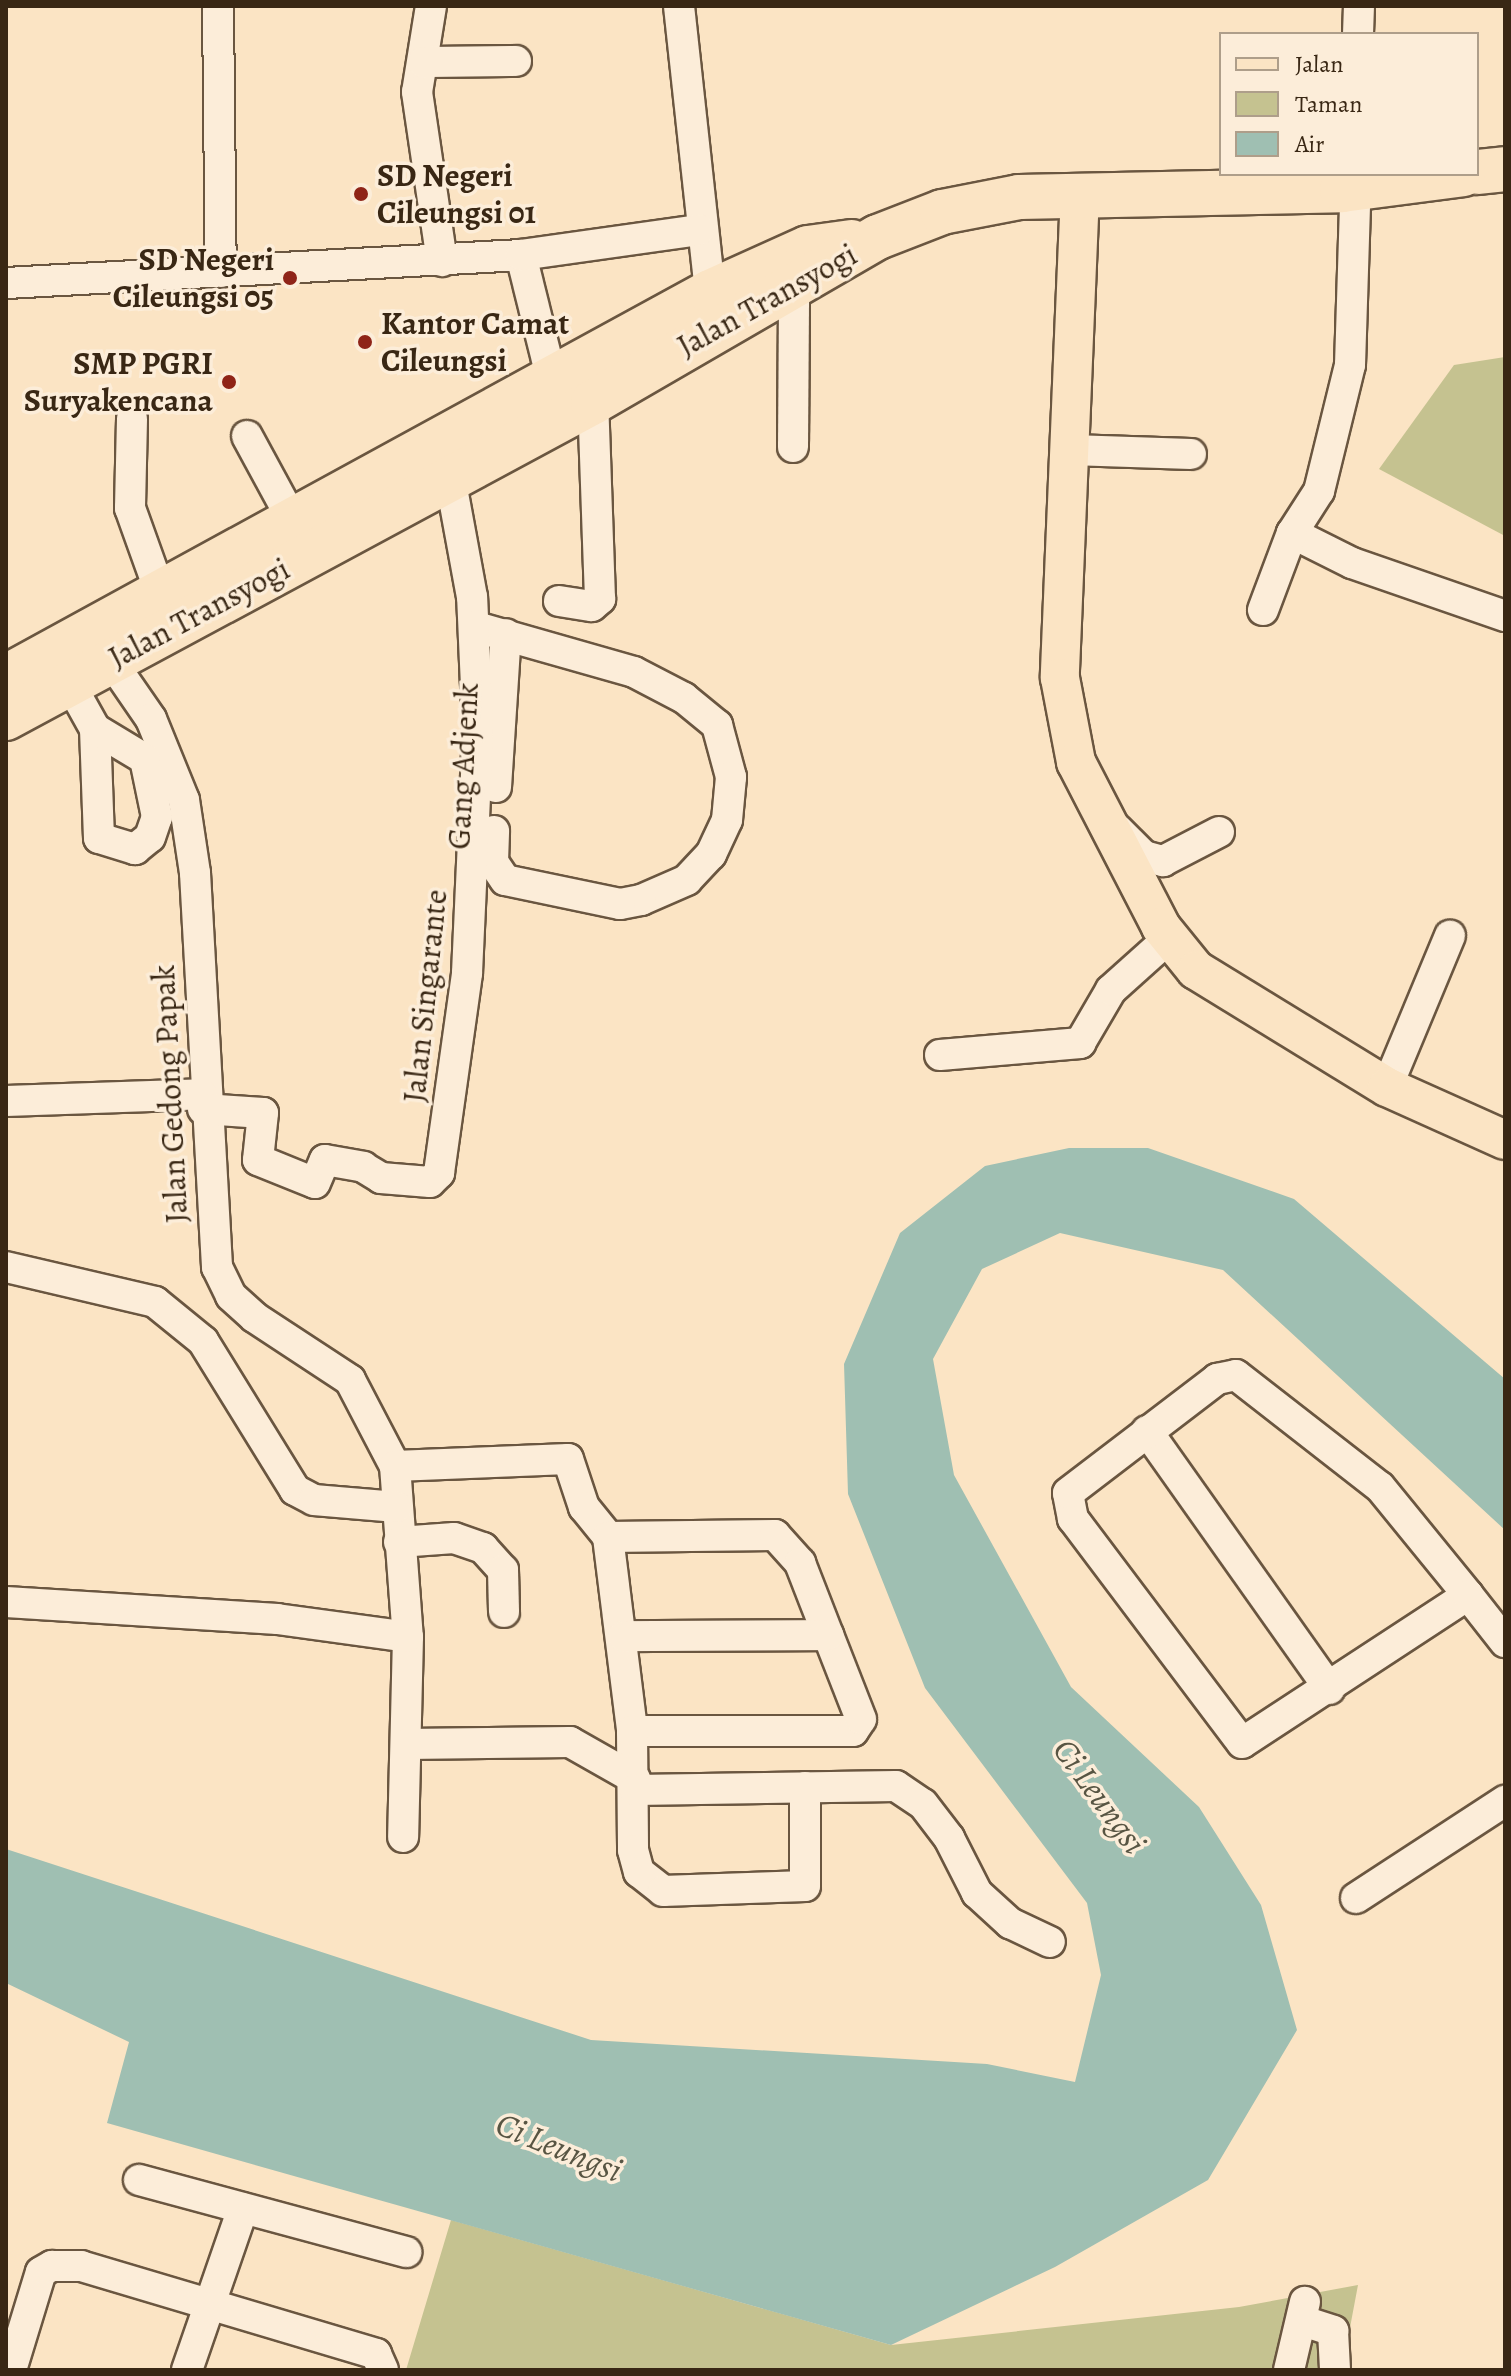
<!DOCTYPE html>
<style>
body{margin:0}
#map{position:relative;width:1511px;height:2376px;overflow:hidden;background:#fbe4c4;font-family:Alegreya,serif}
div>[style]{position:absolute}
.green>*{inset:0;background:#c5c290}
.water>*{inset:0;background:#9fbfb2}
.roads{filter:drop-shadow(2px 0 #6a5640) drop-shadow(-2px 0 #6a5640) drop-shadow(0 2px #6a5640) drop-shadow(0 -2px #6a5640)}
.minor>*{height:30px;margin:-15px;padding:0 15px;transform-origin:15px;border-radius:15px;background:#fcedd9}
.major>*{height:38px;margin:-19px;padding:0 19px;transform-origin:19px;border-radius:19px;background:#fbe4c4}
.highway>*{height:44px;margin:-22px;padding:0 22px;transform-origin:22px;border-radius:22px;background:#fbe4c4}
.dots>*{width:22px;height:22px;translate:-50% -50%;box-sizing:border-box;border:4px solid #fcedd9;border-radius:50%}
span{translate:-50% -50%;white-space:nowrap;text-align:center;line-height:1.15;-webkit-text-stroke:7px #fcedd9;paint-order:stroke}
.poi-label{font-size:32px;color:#392714;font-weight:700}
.left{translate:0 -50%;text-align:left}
.right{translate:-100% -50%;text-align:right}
.street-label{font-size:32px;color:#392714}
.water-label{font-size:34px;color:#585543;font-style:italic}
.frame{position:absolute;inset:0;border:8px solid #392714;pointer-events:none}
.legend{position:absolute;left:1219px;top:32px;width:260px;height:144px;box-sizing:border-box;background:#fcedd9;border:2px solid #ae9e8a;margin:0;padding:10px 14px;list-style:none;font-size:24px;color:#392714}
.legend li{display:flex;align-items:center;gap:16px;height:40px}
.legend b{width:40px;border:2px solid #ae9e8a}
</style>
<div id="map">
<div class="green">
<i style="clip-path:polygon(1505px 357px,1505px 536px,1379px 469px,1454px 365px)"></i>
<i style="clip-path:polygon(451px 2220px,891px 2345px,1239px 2307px,1358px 2285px,1342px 2370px,406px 2370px)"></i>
</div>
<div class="water">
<i style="clip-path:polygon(1069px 1148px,1148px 1148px,1294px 1199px,1505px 1379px,1505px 1530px,1223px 1270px,1060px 1233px,982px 1269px,933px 1359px,954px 1475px,1071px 1687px,1199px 1807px,1261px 1905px,1297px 2030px,1208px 2180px,1055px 2267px,891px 2345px,107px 2123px,129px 2042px,6px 1983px,6px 1849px,591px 2040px,987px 2064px,1075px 2082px,1101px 1975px,1087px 1903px,925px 1688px,848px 1494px,844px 1364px,900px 1233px,985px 1166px)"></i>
</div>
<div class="roads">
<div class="minor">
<i style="left:218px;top:6px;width:266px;rotate:89.4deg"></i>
<i style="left:431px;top:6px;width:87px;rotate:99.2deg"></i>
<i style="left:417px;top:92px;width:171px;rotate:81.6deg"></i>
<i style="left:679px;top:6px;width:288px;rotate:83.8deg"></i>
<i style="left:1358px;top:34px;width:28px;rotate:-88deg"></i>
<i style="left:423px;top:62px;width:93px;rotate:-0.6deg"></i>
<i style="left:1356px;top:174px;width:191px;rotate:91.8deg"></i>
<i style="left:1350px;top:365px;width:130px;rotate:103.8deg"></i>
<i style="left:1319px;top:491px;width:50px;rotate:122.7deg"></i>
<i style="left:1292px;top:533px;width:67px;rotate:26.6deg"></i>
<i style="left:1352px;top:563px;width:162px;rotate:19.1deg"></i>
<i style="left:521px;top:255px;width:125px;rotate:76.1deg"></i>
<i style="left:6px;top:283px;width:516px;rotate:-3.11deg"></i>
<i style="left:521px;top:255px;width:180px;rotate:-8deg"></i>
<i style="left:132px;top:419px;width:89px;rotate:91.3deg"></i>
<i style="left:130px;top:508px;width:89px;rotate:70.3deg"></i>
<i style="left:247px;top:436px;width:94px;rotate:61.5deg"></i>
<i style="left:793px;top:447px;width:157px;rotate:-89.6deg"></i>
<i style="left:1071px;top:450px;width:120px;rotate:1.9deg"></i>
<i style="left:559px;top:601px;width:33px;rotate:9deg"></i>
<i style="left:592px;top:606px;width:11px;rotate:-41deg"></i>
<i style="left:600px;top:599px;width:197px;rotate:-92deg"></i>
<i style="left:1263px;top:610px;width:82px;rotate:-69.4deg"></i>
<i style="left:476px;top:627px;width:164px;rotate:15.9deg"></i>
<i style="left:634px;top:672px;width:56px;rotate:27.5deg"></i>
<i style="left:684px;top:698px;width:43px;rotate:39.3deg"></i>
<i style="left:717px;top:725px;width:54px;rotate:74.9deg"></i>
<i style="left:731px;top:777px;width:43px;rotate:95.3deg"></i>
<i style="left:727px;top:820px;width:38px;rotate:115deg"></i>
<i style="left:711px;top:854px;width:35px;rotate:133deg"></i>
<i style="left:687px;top:880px;width:50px;rotate:156.5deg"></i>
<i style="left:641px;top:900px;width:21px;rotate:169deg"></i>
<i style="left:620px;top:904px;width:117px;rotate:-168.2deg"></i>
<i style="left:505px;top:880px;width:22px;rotate:-124deg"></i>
<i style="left:493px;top:862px;width:31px;rotate:-88deg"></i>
<i style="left:111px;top:661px;width:70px;rotate:55.4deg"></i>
<i style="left:151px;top:719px;width:87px;rotate:67.8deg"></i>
<i style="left:184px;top:800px;width:74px;rotate:81.4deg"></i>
<i style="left:195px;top:873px;width:395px;rotate:86.8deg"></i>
<i style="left:217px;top:1267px;width:32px;rotate:64deg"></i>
<i style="left:231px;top:1296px;width:31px;rotate:42deg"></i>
<i style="left:254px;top:1317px;width:115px;rotate:33.3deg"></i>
<i style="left:350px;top:1380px;width:97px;rotate:62.4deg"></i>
<i style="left:395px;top:1466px;width:171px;rotate:85.7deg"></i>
<i style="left:408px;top:1637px;width:200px;rotate:91.4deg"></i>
<i style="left:70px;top:684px;width:51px;rotate:60.9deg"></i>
<i style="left:95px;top:729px;width:109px;rotate:87.9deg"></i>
<i style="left:99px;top:838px;width:38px;rotate:17deg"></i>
<i style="left:135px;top:849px;width:19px;rotate:-39deg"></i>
<i style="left:150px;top:837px;width:21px;rotate:-71deg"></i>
<i style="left:157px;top:817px;width:59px;rotate:-101.7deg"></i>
<i style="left:145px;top:759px;width:58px;rotate:-149deg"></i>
<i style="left:496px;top:787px;width:153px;rotate:-86.3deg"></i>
<i style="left:1117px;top:829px;width:38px;rotate:45deg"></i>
<i style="left:1144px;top:856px;width:20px;rotate:15deg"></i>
<i style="left:1163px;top:861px;width:63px;rotate:-27.4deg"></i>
<i style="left:940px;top:1055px;width:141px;rotate:-4.9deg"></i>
<i style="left:1080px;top:1043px;width:61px;rotate:-59.7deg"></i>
<i style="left:1111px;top:990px;width:78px;rotate:-41.9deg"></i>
<i style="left:1387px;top:1087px;width:164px;rotate:-67.4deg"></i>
<i style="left:6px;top:1101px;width:196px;rotate:-2deg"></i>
<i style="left:203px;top:1109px;width:60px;rotate:3.8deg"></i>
<i style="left:263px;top:1113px;width:47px;rotate:96.1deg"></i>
<i style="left:258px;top:1160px;width:61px;rotate:22deg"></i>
<i style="left:315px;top:1183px;width:25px;rotate:-67deg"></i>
<i style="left:325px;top:1160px;width:39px;rotate:10deg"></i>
<i style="left:363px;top:1167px;width:21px;rotate:31deg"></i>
<i style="left:381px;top:1178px;width:49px;rotate:4.7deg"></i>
<i style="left:430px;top:1182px;width:13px;rotate:-45deg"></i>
<i style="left:439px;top:1173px;width:202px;rotate:-82deg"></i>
<i style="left:467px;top:973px;width:241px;rotate:-87.4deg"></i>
<i style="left:478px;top:732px;width:135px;rotate:-92.5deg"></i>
<i style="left:472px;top:597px;width:122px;rotate:-100.4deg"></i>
<i style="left:6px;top:1267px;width:153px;rotate:13.2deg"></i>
<i style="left:155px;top:1302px;width:62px;rotate:39.1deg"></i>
<i style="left:203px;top:1341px;width:175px;rotate:58.3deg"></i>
<i style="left:295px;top:1490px;width:21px;rotate:28deg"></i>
<i style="left:314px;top:1500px;width:83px;rotate:4.8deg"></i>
<i style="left:1147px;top:1431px;width:316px;rotate:54.7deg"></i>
<i style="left:395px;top:1466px;width:173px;rotate:-2.3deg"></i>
<i style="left:568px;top:1459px;width:51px;rotate:71.6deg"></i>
<i style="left:584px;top:1507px;width:38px;rotate:51deg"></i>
<i style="left:608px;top:1537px;width:195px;rotate:82.9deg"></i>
<i style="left:632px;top:1731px;width:221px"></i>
<i style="left:853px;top:1731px;width:14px;rotate:-56deg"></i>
<i style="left:861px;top:1719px;width:90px;rotate:-111.4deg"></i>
<i style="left:608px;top:1537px;width:167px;rotate:-0.7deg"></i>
<i style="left:775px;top:1535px;width:38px;rotate:48deg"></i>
<i style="left:800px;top:1563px;width:77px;rotate:68.7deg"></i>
<i style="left:828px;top:1635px;width:205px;rotate:179.7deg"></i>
<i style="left:399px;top:1542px;width:55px;rotate:-4.2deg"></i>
<i style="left:454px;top:1538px;width:31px;rotate:19deg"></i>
<i style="left:483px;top:1548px;width:30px;rotate:48deg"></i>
<i style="left:503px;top:1570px;width:42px;rotate:88.6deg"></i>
<i style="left:1468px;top:1595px;width:270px;rotate:146.8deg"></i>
<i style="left:1242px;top:1743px;width:281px;rotate:-127deg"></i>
<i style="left:1073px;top:1519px;width:26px;rotate:-101deg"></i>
<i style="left:1068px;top:1493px;width:188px;rotate:-37.4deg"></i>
<i style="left:1217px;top:1379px;width:19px;rotate:-12deg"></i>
<i style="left:1236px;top:1375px;width:182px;rotate:37.9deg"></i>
<i style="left:1380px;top:1487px;width:139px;rotate:50.8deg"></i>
<i style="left:1468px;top:1595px;width:60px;rotate:51.8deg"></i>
<i style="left:6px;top:1602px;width:272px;rotate:3.6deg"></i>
<i style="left:277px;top:1619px;width:132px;rotate:7.8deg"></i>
<i style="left:632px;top:1731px;width:119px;rotate:89.5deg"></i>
<i style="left:633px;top:1850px;width:23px;rotate:75deg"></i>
<i style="left:639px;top:1872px;width:31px;rotate:38deg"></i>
<i style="left:663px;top:1891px;width:142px;rotate:-2deg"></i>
<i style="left:805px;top:1886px;width:99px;rotate:-90deg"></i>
<i style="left:406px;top:1744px;width:164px;rotate:-0.7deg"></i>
<i style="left:570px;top:1742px;width:75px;rotate:29.6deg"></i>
<i style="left:635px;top:1790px;width:261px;rotate:-0.9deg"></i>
<i style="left:896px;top:1786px;width:32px;rotate:34deg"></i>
<i style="left:923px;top:1804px;width:43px;rotate:52.6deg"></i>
<i style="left:949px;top:1838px;width:62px;rotate:63deg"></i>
<i style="left:977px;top:1893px;width:45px;rotate:42.3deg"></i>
<i style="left:1010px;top:1923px;width:44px;rotate:25.4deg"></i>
<i style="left:1356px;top:1898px;width:178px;rotate:-33.1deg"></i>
<i style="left:139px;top:2180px;width:277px;rotate:15.1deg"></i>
<i style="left:1303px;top:2321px;width:32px;rotate:18deg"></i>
<i style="left:1333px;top:2331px;width:39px;rotate:87deg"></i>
<i style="left:11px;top:2370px;width:102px;rotate:-73deg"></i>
<i style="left:41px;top:2272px;width:13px;rotate:-29deg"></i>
<i style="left:52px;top:2266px;width:29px"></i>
<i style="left:81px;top:2266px;width:308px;rotate:16.6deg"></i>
<i style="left:376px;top:2354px;width:17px;rotate:66deg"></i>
<i style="left:187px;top:2370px;width:171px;rotate:-70.9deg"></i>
<i style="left:1289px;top:2370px;width:70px;rotate:-76.8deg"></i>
</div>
<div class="major">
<i style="left:1080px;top:193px;width:485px;rotate:92.4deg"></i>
<i style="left:1060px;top:678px;width:86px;rotate:79.2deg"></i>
<i style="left:1076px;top:762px;width:186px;rotate:62.7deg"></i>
<i style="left:1161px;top:927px;width:55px;rotate:50.9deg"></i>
<i style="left:1196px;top:970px;width:224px;rotate:31.5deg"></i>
<i style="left:1387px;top:1087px;width:129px;rotate:24.2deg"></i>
</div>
<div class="highway">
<i style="left:1477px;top:172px;width:28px;rotate:-6deg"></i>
<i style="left:6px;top:677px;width:802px;rotate:-28.67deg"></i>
<i style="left:710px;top:292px;width:107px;rotate:-24.2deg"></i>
<i style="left:808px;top:248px;width:44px;rotate:-7.8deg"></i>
<i style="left:6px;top:718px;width:667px;rotate:-28.29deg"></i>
<i style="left:593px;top:402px;width:329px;rotate:-30.1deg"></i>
<i style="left:878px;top:237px;width:69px;rotate:-21.3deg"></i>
<i style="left:942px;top:212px;width:78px;rotate:-11deg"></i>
<i style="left:1019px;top:197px;width:323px;rotate:-1.2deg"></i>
<i style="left:1342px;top:190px;width:122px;rotate:-7.5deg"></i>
</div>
</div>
<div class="dots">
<i style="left:361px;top:194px;background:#8f2418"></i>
<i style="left:290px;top:278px;background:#8f2418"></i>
<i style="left:365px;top:342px;background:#8f2418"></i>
<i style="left:229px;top:382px;background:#8f2418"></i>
</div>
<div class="poi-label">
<span class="left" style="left:377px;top:194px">SD Negeri<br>Cileungsi 01</span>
<span class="right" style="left:274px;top:278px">SD Negeri<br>Cileungsi 05</span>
<span class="left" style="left:381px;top:342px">Kantor Camat<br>Cileungsi</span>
<span class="right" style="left:213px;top:382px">SMP PGRI<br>Suryakencana</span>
</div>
<div class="street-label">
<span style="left:767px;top:300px;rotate:-29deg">Jalan Transyogi</span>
<span style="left:199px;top:613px;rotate:-28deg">Jalan Transyogi</span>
<span style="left:463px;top:766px;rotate:-87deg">Gang Adjenk</span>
<span style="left:425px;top:996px;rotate:-84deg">Jalan Singarante</span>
<span style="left:170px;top:1094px;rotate:-93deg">Jalan Gedong Papak</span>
</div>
<div class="water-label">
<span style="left:1100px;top:1796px;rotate:54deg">Ci Leungsi</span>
<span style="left:559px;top:2147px;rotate:22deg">Ci Leungsi</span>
</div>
<div class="frame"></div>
<ul class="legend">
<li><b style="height:10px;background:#fbe4c4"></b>Jalan</li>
<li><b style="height:22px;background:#c5c290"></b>Taman</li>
<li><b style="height:22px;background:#9fbfb2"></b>Air</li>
</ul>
</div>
